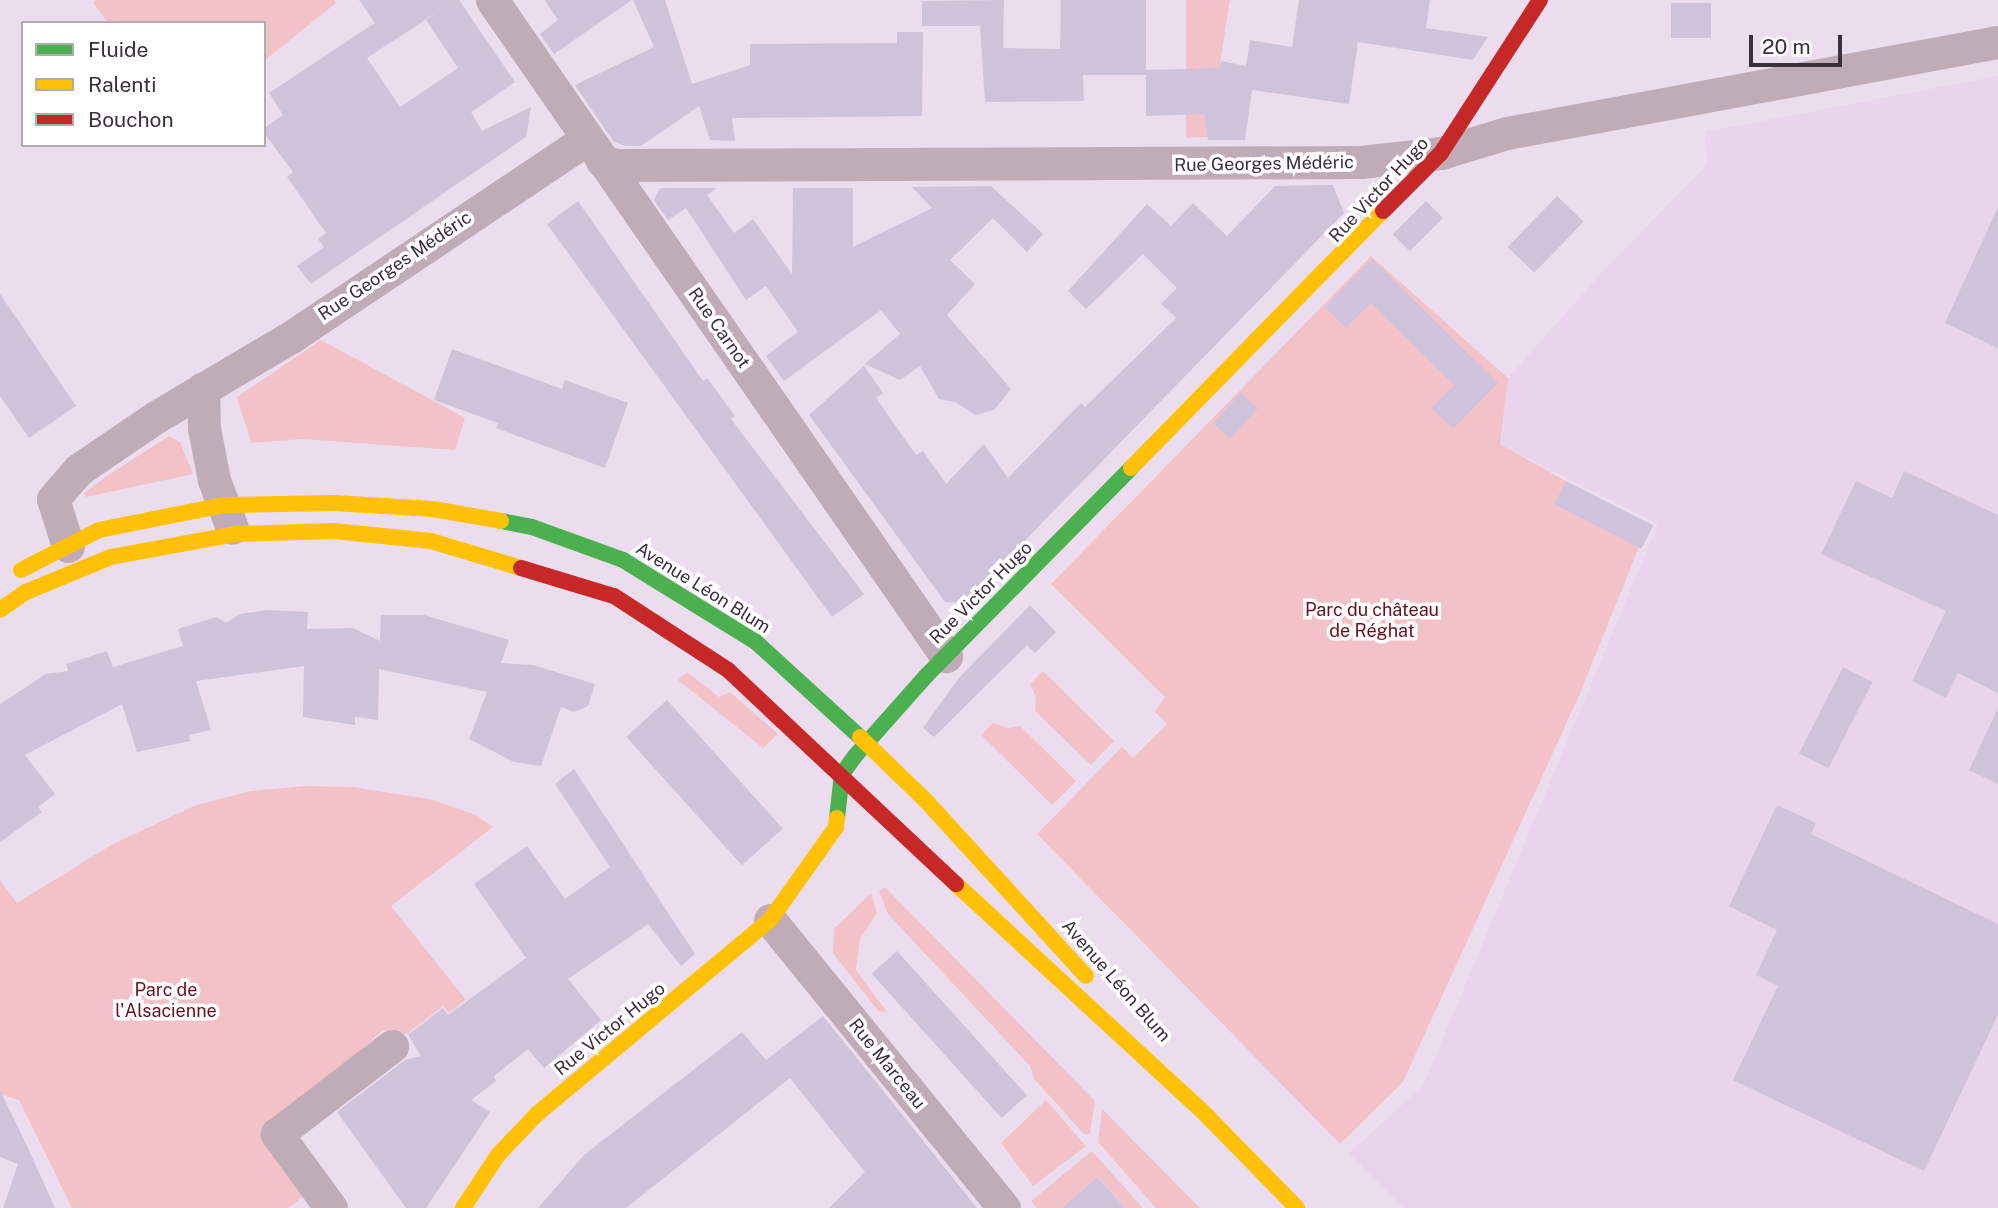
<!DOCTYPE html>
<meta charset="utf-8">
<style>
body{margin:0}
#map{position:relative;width:1998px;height:1208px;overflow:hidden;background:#ebdded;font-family:"Public Sans",sans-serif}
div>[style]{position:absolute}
.built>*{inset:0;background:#ead3ec}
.green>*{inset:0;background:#f3c2c8}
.building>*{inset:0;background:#cec3da;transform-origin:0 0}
.street>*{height:33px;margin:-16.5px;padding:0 16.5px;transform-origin:16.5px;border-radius:16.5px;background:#c0acb7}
.fast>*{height:16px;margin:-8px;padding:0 8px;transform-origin:8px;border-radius:8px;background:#4caf50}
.slow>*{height:16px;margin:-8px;padding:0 8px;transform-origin:8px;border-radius:8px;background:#ffc107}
.jam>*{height:16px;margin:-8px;padding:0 8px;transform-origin:8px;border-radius:8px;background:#c62828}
span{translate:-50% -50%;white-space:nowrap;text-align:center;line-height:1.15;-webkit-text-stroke:7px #fff;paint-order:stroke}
.street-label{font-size:18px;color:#3a303a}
.park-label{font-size:18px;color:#680e1c}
.legend{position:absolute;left:21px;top:21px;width:245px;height:126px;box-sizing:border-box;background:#fff;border:2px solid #b0acb0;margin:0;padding:9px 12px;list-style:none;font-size:21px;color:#3a303a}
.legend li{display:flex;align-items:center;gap:14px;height:35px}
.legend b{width:35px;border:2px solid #b0acb0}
.scale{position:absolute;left:1749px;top:35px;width:93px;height:32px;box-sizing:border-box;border:4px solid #3a303a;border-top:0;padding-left:9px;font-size:21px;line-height:24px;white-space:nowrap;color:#3a303a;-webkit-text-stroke:5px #fff;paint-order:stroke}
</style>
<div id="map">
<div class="built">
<i style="clip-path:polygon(1998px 76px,1998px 1208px,1403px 1208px,1349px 1153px,1423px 1086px,1658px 524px,1500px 444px,1508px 378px,1605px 269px,1708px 164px,1705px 132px)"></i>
</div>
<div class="green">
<i style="clip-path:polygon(96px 0,334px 0,336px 3px,264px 61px,264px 23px,108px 23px,93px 3px)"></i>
<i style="clip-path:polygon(1186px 0,1230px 0,1208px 137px,1186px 138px)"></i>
<i style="clip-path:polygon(1371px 256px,1508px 378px,1500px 444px,1647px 527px,1581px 691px,1403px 1082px,1340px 1144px,1037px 834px,1122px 747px,1133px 758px,1167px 724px,1155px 712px,1165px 697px,1051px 584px)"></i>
<i style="clip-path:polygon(321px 340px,465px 418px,455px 450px,302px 439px,251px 443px,237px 397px)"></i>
<i style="clip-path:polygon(169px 436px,180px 442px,193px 474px,86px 497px,84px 493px,107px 476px)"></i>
<i style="clip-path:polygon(1043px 671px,1114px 741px,1091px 765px,1035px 711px,1036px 697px,1030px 684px)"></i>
<i style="clip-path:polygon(687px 672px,719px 697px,730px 692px,778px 734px,763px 748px,678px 680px)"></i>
<i style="clip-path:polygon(993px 723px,1008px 728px,1020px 726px,1076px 781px,1052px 805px,981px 735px)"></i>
<i style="clip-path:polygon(304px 786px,352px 787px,429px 799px,476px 815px,493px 827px,391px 906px,466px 1000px,449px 1013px,443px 1006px,407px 1034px,383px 1030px,311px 1097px,264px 1131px,304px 1196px,288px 1208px,72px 1208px,19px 1100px,0 1094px,0 880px,17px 903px,111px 845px,194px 806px,250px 791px)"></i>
<i style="clip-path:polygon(885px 887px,1095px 1101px,1090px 1134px,1084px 1134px,1035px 1080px,1030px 1066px,888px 914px,879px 891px)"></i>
<i style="clip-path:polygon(871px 893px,877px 913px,860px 939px,856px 970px,887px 1012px,878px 1011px,833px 953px,834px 929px)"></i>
<i style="clip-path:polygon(1046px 1100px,1086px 1146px,1033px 1186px,1001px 1143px)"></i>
<i style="clip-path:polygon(1102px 1109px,1200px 1208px,1156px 1208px,1098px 1142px)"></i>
<i style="clip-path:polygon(1092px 1151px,1143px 1208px,1125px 1208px,1097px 1177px,1071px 1200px,1078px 1208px,1037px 1208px,1031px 1201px)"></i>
</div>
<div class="building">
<i style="clip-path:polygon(evenodd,359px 0,459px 0,515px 82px,471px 112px,482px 131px,531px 107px,526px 137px,311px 284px,297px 266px,324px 247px,318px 239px,326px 233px,287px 177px,293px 172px,264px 133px,264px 128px,283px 115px,269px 93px,375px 23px,359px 0,440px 10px,426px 20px,458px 68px,400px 107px,367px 58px,440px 10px)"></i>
<i style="clip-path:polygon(545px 0,632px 0,554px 54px,540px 34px,558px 20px)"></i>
<i style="clip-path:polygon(633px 0,665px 0,692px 84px,750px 65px,750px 44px,897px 43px,897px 32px,923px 32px,922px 116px,732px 118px,735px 141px,710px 140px,699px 106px,641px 146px,625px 146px,613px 141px,575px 85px,654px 47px)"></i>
<i style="clip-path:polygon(1004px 0,1003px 48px,1060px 49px,1061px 0,1146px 0,1146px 70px,1219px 68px,1221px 61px,1246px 66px,1250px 40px,1292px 47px,1299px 0,1430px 0,1426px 28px,1488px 37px,1473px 60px,1358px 42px,1349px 104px,1252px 90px,1245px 140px,1208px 140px,1204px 114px,1146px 116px,1146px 75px,1083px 75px,1084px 101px,985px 102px,980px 26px,922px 26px,922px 1px)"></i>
<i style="left:1671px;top:3px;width:40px;height:35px"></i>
<i style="clip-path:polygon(1333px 185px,1344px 213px,964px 603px,945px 602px,809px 415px,864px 366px,883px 393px,876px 398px,916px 455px,923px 451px,946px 484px,984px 444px,1008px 478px,1081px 403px,1085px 407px,1176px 318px,1161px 304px,1177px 288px,1143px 254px,1086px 309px,1068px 291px,1147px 204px,1171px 226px,1193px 203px,1227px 236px,1275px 186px)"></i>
<i style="clip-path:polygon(991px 186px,1043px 234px,1027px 252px,993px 218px,950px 260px,975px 284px,947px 315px,1011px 389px,994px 410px,976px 415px,955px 402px,939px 399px,920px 366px,900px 380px,865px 364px,900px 334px,881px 310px,784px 381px,766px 356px,798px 332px,766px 286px,746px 300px,686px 208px,668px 220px,654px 200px,660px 188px,717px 188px,707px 195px,734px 233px,753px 219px,792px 274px,793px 188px,853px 188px,853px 247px,932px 208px,912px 187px)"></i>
<i style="left:1557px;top:196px;width:37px;height:71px;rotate:44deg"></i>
<i style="clip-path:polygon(578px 201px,703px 381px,707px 378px,735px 416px,731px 419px,864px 594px,832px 617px,547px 224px)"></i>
<i style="left:1426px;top:201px;width:24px;height:47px;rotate:45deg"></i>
<i style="clip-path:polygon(1998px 207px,1998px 348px,1945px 323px)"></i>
<i style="clip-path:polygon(1372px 259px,1498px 383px,1453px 429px,1431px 408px,1454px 385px,1371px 303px,1346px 328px,1325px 307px)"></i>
<i style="clip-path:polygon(0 294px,76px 406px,29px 438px,0 396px)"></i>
<i style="clip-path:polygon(452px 349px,562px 389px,565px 380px,628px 403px,605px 468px,496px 428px,498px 423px,434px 400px)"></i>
<i style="left:1241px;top:393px;width:23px;height:41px;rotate:43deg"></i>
<i style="clip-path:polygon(1904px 471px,1998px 515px,1998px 693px,1958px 673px,1946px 698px,1912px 681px,1946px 611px,1821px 554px,1856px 481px,1892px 498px)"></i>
<i style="left:1566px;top:481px;width:98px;height:26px;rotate:27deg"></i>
<i style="clip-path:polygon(1030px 605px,1056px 632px,1035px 653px,1027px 645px,934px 737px,923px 728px,958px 679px)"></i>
<i style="clip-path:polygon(268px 610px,308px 612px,307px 629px,353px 628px,380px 641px,381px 615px,424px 615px,509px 640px,501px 663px,533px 665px,595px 684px,588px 706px,574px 712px,561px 707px,541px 766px,514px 762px,469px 739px,487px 692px,379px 669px,378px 720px,355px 717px,355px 725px,303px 717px,304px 666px,196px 681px,211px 730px,189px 735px,190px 741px,137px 752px,122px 704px,25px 755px,55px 794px,38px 807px,42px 812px,0 842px,0 704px,46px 674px,68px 671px,66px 664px,107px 651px,113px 667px,183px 646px,178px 629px,216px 617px,226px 623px,240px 614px)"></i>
<i style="left:1843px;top:667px;width:33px;height:97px;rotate:27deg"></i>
<i style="left:667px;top:700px;width:173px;height:55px;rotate:48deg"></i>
<i style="clip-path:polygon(1998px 708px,1998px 784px,1969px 770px)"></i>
<i style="clip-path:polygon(574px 769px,695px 954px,681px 966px,648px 924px,568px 979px,601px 1020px,544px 1068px,528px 1049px,494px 1076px,496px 1081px,471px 1100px,490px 1112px,426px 1208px,406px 1208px,337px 1112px,405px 1060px,421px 1056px,408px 1035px,443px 1008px,448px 1015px,526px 958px,474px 884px,527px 846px,565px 899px,610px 867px,555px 784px)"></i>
<i style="clip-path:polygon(1777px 805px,1816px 823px,1811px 834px,1998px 924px,1998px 1015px,1924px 1171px,1733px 1080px,1778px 986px,1756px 975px,1777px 930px,1729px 906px)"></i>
<i style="left:897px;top:951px;width:194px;height:34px;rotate:48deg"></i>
<i style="clip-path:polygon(823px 1016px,977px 1208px,829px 1208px,865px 1172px,790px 1078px,626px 1208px,538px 1208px,584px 1155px,742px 1032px,766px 1060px)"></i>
<i style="clip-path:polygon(0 1090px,28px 1148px,55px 1208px,3px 1208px,18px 1164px,0 1157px)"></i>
<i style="clip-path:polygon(1097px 1177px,1125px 1208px,1062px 1208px)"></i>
</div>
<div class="street">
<i style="left:492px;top:0;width:798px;rotate:55.31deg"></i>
<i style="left:602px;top:161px;width:16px;rotate:15deg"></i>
<i style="left:617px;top:165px;width:744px;rotate:-0.23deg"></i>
<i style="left:1361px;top:162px;width:81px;rotate:-6.4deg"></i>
<i style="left:1441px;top:153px;width:69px;rotate:-16.9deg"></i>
<i style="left:1507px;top:133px;width:499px;rotate:-10.5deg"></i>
<i style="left:203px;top:388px;width:40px;rotate:88.6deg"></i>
<i style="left:204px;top:428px;width:53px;rotate:79.1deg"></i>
<i style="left:214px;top:480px;width:51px;rotate:69.4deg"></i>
<i style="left:68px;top:546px;width:49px;rotate:-107.7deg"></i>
<i style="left:53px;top:499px;width:38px;rotate:-49deg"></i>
<i style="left:78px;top:470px;width:94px;rotate:-34.2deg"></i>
<i style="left:156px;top:417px;width:157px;rotate:-30.7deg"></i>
<i style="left:291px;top:337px;width:354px;rotate:-33.8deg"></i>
<i style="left:770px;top:920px;width:371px;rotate:50.9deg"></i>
<i style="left:331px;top:1208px;width:92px;rotate:-126.1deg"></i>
<i style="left:277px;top:1134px;width:145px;rotate:-37.4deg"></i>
</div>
<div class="fast">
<i style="left:501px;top:521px;width:32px;rotate:11deg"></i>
<i style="left:532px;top:527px;width:97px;rotate:19.9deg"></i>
<i style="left:623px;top:560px;width:156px;rotate:31.7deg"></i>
<i style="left:756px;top:642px;width:141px;rotate:42.4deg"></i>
<i style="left:837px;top:818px;width:44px;rotate:-83.5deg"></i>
<i style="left:842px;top:774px;width:22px;rotate:-54deg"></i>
<i style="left:855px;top:756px;width:107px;rotate:-48.4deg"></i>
<i style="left:926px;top:676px;width:292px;rotate:-45.4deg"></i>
</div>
<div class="slow">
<i style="left:1131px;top:468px;width:360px;rotate:-45.6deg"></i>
<i style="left:21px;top:570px;width:88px;rotate:-27.1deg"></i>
<i style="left:99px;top:530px;width:127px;rotate:-11.3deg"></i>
<i style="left:224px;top:505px;width:110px;rotate:-1deg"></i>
<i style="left:334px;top:503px;width:99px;rotate:3.5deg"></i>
<i style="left:433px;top:509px;width:69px;rotate:10deg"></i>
<i style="left:0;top:610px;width:32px;rotate:-35deg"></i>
<i style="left:26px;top:592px;width:92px;rotate:-22.4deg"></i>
<i style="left:111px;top:557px;width:126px;rotate:-10.5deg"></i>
<i style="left:235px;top:534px;width:99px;rotate:-1.7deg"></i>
<i style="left:334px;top:531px;width:98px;rotate:5.9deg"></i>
<i style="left:431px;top:541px;width:94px;rotate:16.7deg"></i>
<i style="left:860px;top:737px;width:95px;rotate:44.1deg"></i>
<i style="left:928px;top:803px;width:234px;rotate:47.6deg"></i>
<i style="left:956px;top:884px;width:342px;rotate:42.7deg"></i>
<i style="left:1207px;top:1116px;width:129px;rotate:45.6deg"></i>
<i style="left:463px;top:1208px;width:64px;rotate:-56.6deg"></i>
<i style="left:498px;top:1155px;width:57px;rotate:-46.4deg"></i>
<i style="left:537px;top:1114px;width:303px;rotate:-39.8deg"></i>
<i style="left:770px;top:920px;width:114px;rotate:-54.6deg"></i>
<i style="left:836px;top:827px;width:9px;rotate:-84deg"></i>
</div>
<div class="jam">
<i style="left:1383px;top:211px;width:82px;rotate:-45deg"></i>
<i style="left:1441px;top:153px;width:182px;rotate:-57.1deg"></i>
<i style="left:521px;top:568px;width:97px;rotate:16.8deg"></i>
<i style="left:614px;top:596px;width:136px;rotate:33deg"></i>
<i style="left:728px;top:670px;width:313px;rotate:43.2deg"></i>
</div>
<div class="street-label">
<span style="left:1264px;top:164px;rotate:-1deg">Rue Georges Médéric</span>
<span style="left:1379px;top:190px;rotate:-47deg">Rue Victor Hugo</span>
<span style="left:395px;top:266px;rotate:-34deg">Rue Georges Médéric</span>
<span style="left:719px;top:328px;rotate:55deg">Rue Carnot</span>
<span style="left:703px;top:588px;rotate:32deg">Avenue Léon Blum</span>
<span style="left:981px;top:593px;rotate:-45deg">Rue Victor Hugo</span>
<span style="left:1116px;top:981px;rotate:49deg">Avenue Léon Blum</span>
<span style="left:610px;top:1029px;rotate:-39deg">Rue Victor Hugo</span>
<span style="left:887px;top:1064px;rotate:51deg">Rue Marceau</span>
</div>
<div class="park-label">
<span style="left:1372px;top:621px">Parc du château<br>de Réghat</span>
<span style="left:166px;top:1001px">Parc de<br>l'Alsacienne</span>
</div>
<ul class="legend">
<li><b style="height:9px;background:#4caf50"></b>Fluide</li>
<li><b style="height:9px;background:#ffc107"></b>Ralenti</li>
<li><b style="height:9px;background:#c62828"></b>Bouchon</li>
</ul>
<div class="scale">20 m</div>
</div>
